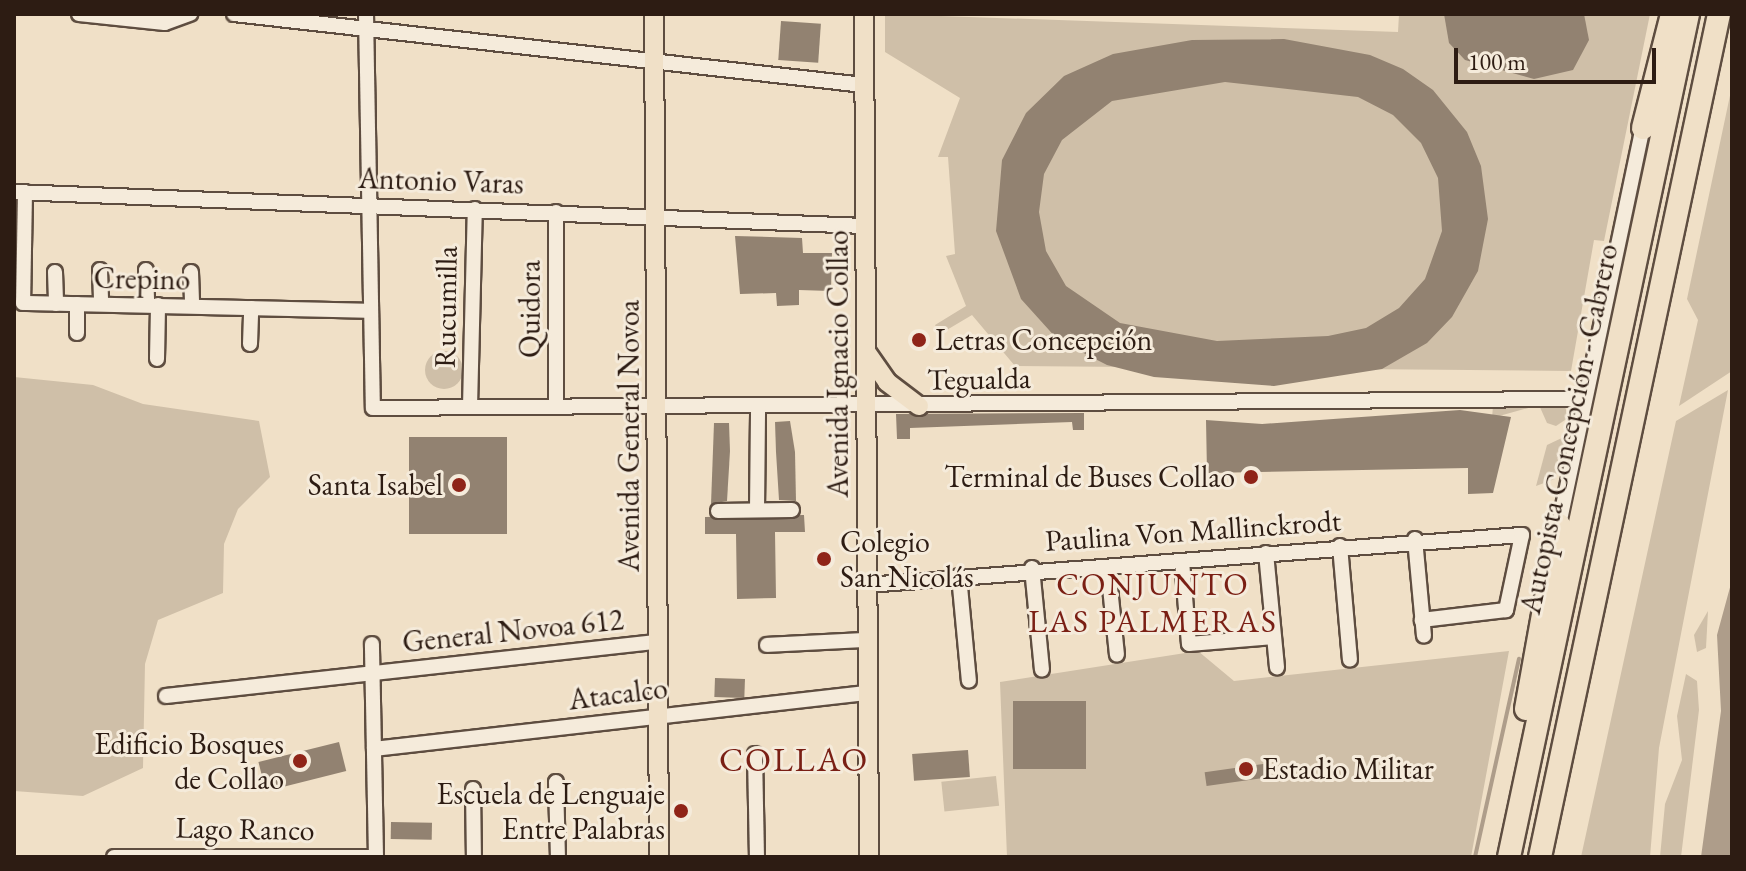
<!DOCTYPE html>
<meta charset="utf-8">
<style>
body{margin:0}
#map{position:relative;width:1746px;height:871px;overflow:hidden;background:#f0e0c7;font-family:"EB Garamond",serif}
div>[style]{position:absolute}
.green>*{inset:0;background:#cfbfa8;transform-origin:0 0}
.round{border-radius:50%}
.water>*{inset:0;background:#ae9d8a}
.stream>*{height:4px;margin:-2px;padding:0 2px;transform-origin:2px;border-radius:2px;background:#ae9d8a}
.building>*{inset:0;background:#928271;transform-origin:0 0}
.roads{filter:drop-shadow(2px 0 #5e4d40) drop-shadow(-2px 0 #5e4d40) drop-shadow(0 2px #5e4d40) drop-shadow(0 -2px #5e4d40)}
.minor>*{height:14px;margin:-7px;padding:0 7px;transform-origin:7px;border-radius:7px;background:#f5ebdb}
.major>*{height:18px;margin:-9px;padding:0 9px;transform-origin:9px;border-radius:9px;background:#f0e0c7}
.highway>*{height:22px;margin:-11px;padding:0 11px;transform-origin:11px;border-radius:11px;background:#f0e0c7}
.dots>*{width:22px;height:22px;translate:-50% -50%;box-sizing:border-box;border:4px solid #f5ebdb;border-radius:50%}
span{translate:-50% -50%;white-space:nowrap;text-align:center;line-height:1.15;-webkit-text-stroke:6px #f5ebdb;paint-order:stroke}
.street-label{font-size:30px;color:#2d1c13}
.poi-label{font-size:30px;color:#2d1c13}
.left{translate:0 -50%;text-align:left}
.right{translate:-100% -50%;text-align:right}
.neighbourhood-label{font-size:32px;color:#7a1f14;letter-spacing:2px}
.quarter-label{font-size:34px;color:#7a1f14;letter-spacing:2px}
.frame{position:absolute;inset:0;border:16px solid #2d1c13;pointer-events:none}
.scale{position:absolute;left:1454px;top:48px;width:202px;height:36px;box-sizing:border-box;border:4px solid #2d1c13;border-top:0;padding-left:10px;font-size:24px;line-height:28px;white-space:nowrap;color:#2d1c13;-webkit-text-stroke:6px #f5ebdb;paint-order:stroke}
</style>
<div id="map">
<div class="green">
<i style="clip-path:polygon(885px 14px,1398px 32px,1399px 14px,1650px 14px,1604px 241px,1594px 240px,1571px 371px,1015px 366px,972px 315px,940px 334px,935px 325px,966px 306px,946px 256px,955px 254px,948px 157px,938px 157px,960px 98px,885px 52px)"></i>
<i style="clip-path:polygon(1732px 86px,1732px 371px,1679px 406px,1698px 320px,1687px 299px)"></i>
<i class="round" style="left:425px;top:351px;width:38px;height:38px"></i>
<i style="clip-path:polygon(14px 377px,93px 385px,143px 404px,259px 421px,270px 477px,238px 509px,224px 544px,223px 593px,158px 620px,145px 664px,143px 768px,83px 796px,14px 791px)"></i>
<i style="clip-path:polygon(1728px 390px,1659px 748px,1650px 857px,1581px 857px,1676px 421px)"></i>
<i style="clip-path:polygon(1564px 402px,1568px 418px,1556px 426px,1547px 423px,1539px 405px,1492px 418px,1493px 406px)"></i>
<i style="clip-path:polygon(1566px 436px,1555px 479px,1536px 486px,1547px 445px)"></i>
<i style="clip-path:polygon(1708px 611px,1706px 648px,1697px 652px,1694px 635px)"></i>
<i style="clip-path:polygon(1198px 651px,1234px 681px,1509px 651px,1471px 857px,1007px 857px,1000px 682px)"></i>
<i style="clip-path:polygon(1686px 674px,1697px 681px,1699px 710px,1681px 857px,1660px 857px,1665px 804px,1682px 760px,1677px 716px)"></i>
<i style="left:996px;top:776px;width:30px;height:55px;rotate:84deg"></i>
</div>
<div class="water">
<i style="clip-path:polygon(1732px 580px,1732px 857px,1701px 857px,1721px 711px,1717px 635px)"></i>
</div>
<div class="stream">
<i style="left:1475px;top:857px;width:203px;rotate:-77.5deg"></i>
</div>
<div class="building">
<i style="clip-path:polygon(1444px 14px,1584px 14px,1589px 40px,1573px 70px,1534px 79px,1465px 60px,1449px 43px)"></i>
<i style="left:781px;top:21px;width:40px;height:39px;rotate:4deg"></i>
<i style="clip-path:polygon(evenodd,1284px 39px,1370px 55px,1403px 69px,1433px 90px,1467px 132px,1481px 166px,1488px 219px,1478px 271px,1452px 317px,1427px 343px,1382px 369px,1274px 386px,1154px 377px,1107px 365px,1058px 340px,1021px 299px,996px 231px,1002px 160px,1026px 113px,1064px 76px,1113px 54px,1192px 40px,1284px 39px,1225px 82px,1358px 97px,1393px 115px,1421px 143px,1438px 178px,1442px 231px,1425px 279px,1399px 308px,1366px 328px,1328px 336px,1217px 341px,1120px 323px,1066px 286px,1046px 251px,1039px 212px,1044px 174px,1062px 140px,1112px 101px,1225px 82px)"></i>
<i style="clip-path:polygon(735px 236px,802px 238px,803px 253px,832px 253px,831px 291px,799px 290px,799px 305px,777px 306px,776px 293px,740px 294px)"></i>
<i style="clip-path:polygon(1460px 410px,1511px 417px,1493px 493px,1468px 494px,1468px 468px,1207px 473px,1206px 420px,1262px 424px)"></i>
<i style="clip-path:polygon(1084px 413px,1084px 430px,1073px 430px,1072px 422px,910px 428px,910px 439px,897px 439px,896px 414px)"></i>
<i style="clip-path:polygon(790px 421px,795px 452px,796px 501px,779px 500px,776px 452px,775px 422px)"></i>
<i style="clip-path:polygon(714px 423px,729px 423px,730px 451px,727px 501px,711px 504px)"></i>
<i style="left:409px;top:437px;width:98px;height:97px"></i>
<i style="clip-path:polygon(804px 515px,805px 532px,775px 532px,776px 598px,737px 599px,736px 534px,705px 534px,705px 517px)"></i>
<i style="left:715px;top:678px;width:30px;height:19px;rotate:2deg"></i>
<i style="left:1013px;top:701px;width:73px;height:68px"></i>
<i style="left:339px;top:742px;width:30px;height:83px;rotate:76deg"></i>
<i style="left:968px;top:750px;width:27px;height:56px;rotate:86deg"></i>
<i style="left:1270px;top:763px;width:14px;height:66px;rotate:82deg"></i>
<i style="left:391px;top:822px;width:41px;height:17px;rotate:1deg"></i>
</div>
<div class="roads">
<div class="minor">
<i style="left:79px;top:14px;width:86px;rotate:6deg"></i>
<i style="left:165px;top:23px;width:27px;rotate:-20deg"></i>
<i style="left:234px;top:14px;width:634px;rotate:6.43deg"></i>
<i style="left:366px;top:14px;width:394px;rotate:89deg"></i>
<i style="left:373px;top:408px;width:1212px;rotate:-0.43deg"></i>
<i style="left:14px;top:192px;width:852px;rotate:2.29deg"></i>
<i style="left:25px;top:192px;width:111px;rotate:91deg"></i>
<i style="left:23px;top:303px;width:347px;rotate:1.3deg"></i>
<i style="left:556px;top:212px;width:194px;rotate:90deg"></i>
<i style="left:100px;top:270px;width:34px;rotate:88deg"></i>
<i style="left:146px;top:270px;width:35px;rotate:88deg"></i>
<i style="left:55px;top:272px;width:32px;rotate:88deg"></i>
<i style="left:191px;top:272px;width:33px;rotate:88deg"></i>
<i style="left:77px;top:304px;width:29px;rotate:90deg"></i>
<i style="left:250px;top:344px;width:36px;rotate:-88deg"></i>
<i style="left:157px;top:359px;width:54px;rotate:-88.9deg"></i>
<i style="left:470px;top:407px;width:198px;rotate:-88.6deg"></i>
<i style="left:757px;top:510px;width:104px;rotate:-89.4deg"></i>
<i style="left:718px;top:511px;width:74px;rotate:-0.8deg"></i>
<i style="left:1559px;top:525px;width:406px;rotate:-78.1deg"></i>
<i style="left:1415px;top:539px;width:97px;rotate:84.7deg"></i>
<i style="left:1340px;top:546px;width:114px;rotate:85deg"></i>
<i style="left:1266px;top:553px;width:115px;rotate:84.5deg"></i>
<i style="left:1182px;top:561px;width:83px;rotate:85.2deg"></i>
<i style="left:1189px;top:644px;width:85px;rotate:-4.7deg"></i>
<i style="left:1032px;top:568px;width:102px;rotate:84.4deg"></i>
<i style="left:1108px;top:568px;width:87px;rotate:84.1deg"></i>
<i style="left:959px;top:576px;width:105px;rotate:84.6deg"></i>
<i style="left:867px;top:585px;width:657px;rotate:-4.37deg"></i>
<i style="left:1522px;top:535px;width:77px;rotate:102deg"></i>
<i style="left:1506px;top:610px;width:85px;rotate:173.2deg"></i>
<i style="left:767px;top:645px;width:100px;rotate:-2.9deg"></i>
<i style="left:166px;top:696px;width:495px;rotate:-6.3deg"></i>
<i style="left:374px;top:749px;width:497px;rotate:-6.5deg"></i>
<i style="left:755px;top:754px;width:103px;rotate:88.9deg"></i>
<i style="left:556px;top:782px;width:75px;rotate:88.5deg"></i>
<i style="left:473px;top:789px;width:68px;rotate:89.2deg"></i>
<i style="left:114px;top:857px;width:262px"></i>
<i style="left:376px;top:857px;width:213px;rotate:-91.1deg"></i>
</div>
<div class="major">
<i style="left:654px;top:14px;width:843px;rotate:89.66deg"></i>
<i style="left:864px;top:14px;width:843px;rotate:89.66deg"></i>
<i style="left:867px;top:353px;width:35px;rotate:55deg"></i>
<i style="left:887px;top:382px;width:40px;rotate:37deg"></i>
</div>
<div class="highway">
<i style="left:1643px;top:128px;width:118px;rotate:-75.7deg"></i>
<i style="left:1526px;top:709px;width:187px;rotate:-79.8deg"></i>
<i style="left:1509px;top:857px;width:862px;rotate:-78.01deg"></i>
<i style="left:1540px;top:857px;width:862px;rotate:-78.01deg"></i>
</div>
</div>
<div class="dots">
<i style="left:919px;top:340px;background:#8f2418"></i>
<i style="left:1251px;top:477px;background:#8f2418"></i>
<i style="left:459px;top:485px;background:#8f2418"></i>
<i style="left:824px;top:559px;background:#8f2418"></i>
<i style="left:300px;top:761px;background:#8f2418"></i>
<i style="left:1246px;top:769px;background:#8f2418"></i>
<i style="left:681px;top:811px;background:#8f2418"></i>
</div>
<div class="street-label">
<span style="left:441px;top:181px;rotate:2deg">Antonio Varas</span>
<span style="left:142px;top:279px;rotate:1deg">Crepino</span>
<span style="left:446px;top:307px;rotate:-89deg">Rucumilla</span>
<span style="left:530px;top:309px;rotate:-90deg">Quidora</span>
<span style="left:838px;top:364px;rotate:-90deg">Avenida Ignacio Collao</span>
<span style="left:979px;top:379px;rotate:-1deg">Tegualda</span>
<span style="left:1569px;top:429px;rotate:-78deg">Autopista Concepción - Cabrero</span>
<span style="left:629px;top:436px;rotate:-90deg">Avenida General Novoa</span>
<span style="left:1193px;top:531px;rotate:-4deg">Paulina Von Mallinckrodt</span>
<span style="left:513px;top:631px;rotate:-6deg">General Novoa 612</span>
<span style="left:618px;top:694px;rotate:-7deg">Atacalco</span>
<span style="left:245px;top:829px;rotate:1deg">Lago Ranco</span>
</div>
<div class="poi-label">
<span class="left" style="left:935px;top:340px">Letras Concepción</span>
<span class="right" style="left:1235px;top:477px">Terminal de Buses Collao</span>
<span class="right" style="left:443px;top:485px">Santa Isabel</span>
<span class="left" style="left:840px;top:559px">Colegio<br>San Nicolás</span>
<span class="right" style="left:284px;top:761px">Edificio Bosques<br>de Collao</span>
<span class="left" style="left:1262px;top:769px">Estadio Militar</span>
<span class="right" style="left:665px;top:811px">Escuela de Lenguaje<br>Entre Palabras</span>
</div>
<div class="neighbourhood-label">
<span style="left:1153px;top:603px">CONJUNTO<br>LAS PALMERAS</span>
</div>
<div class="quarter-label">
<span style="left:794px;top:760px">COLLAO</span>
</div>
<div class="frame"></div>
<div class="scale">100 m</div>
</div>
